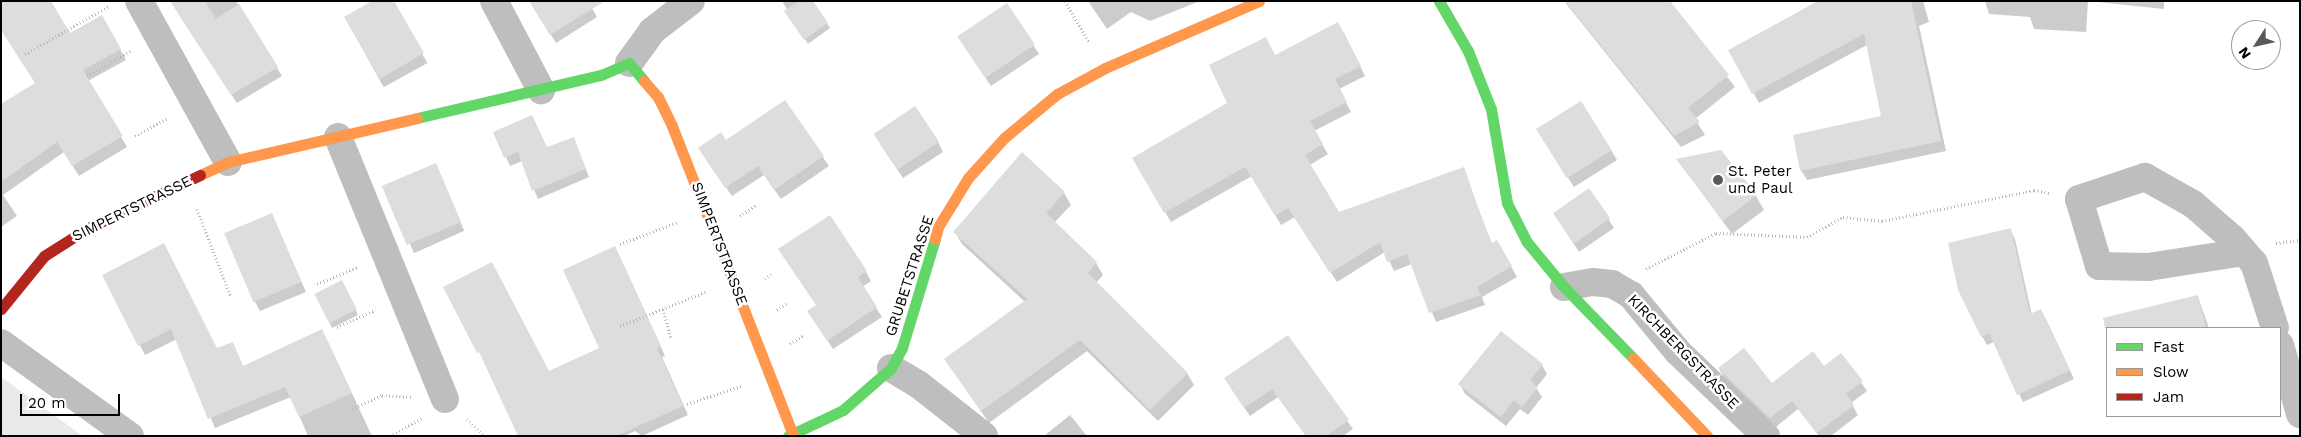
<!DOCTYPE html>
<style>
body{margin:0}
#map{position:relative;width:2301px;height:437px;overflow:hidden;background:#fff;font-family:"Work Sans",sans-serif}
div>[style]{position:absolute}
.green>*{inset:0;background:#eaeaea}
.shadow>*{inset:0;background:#0003;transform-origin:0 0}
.building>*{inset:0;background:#ddd;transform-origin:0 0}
.path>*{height:3px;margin-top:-1.5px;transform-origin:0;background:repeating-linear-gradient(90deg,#b8b8b8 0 1px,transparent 0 3.5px)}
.street>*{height:28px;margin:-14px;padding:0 14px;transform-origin:14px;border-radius:14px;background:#bebebe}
.fast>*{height:11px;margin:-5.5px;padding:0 5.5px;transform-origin:5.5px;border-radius:5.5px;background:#63d668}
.slow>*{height:11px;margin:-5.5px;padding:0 5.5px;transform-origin:5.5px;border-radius:5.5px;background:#ff974d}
.jam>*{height:11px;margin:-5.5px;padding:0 5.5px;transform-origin:5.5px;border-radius:5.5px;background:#b3261e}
.dots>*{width:14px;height:14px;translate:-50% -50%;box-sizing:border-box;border:2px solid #fff;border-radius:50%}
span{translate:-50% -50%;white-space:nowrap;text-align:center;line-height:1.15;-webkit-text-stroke:5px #fff;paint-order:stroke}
.poi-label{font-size:15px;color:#000}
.left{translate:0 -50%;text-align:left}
.street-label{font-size:15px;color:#000}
.frame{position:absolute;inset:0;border:2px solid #000;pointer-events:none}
.legend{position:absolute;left:2106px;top:327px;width:175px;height:90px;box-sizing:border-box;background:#fff;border:1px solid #999;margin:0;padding:6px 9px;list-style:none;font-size:15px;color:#000}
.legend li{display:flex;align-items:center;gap:10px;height:25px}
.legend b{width:25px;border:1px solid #999}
.north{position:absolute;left:2231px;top:20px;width:50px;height:50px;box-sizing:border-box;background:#fff;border:1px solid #999;border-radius:50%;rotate:235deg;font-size:14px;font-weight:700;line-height:20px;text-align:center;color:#000}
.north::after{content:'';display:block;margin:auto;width:18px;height:22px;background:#595959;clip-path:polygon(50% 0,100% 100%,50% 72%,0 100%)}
.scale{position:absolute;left:20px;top:394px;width:100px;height:22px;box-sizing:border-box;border:2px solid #000;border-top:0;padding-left:6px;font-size:15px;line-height:18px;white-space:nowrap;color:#000;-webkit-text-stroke:4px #fff;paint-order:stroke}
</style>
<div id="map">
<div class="green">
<i style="clip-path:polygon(1px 377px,83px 436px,1px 436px)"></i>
</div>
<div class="shadow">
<i style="clip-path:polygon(188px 1px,236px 1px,282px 76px,237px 103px,181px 18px)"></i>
<i style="left:393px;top:1px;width:71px;height:50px;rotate:61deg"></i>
<i style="clip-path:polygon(530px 1px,588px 1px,597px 17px,556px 43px)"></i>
<i style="clip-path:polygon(782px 1px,812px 1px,830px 28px,808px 44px)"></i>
<i style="clip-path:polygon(1088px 1px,1200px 1px,1150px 21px,1131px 12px,1107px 29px)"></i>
<i style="clip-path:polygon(1564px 1px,1668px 1px,1735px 87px,1695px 119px,1705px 135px,1681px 147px)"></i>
<i style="clip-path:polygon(1818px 1px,1923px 1px,1929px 22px,1919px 26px,1946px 151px,1807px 180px,1801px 170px,1882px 117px,1867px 45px,1759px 103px,1730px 50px)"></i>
<i style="clip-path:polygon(1985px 1px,2164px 1px,2164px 9px,2088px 1px,2086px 32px,2034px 29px,2030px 17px,1989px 14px)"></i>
<i style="clip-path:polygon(1007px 5px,1039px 54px,991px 86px,964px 46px)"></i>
<i style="clip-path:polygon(102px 16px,126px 60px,88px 81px,127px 147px,79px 176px,64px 152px,3px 195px,17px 216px,1px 227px,1px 123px,36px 84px,70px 35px)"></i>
<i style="clip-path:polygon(1344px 33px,1365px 76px,1339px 89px,1351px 112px,1314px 131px,1328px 154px,1310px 165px,1338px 213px,1463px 169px,1492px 244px,1497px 242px,1517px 277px,1482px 297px,1485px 305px,1436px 322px,1412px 264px,1394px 271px,1385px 252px,1337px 282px,1295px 217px,1281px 225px,1252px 176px,1171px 222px,1134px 159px,1228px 104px,1275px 56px)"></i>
<i style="clip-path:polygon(784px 102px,829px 166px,781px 199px,764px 175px,732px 196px,705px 157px)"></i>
<i style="clip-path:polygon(532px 117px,547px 148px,573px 139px,589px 177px,538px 199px,522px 161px,510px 166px,495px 133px)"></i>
<i style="clip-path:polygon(1543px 139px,1611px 150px,1617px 160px,1574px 187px)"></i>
<i style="clip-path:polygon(938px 142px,943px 152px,903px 178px,880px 144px)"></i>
<i style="clip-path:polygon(1678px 160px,1756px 196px,1764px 210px,1732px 234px)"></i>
<i style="left:435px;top:165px;width:72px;height:55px;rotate:66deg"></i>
<i style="clip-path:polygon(1589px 190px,1614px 228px,1579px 252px,1560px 223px)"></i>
<i style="clip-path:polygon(1064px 193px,1071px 205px,1054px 223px,1096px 263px,1103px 275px,1096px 283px,1187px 373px,1194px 385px,1158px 421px,1087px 351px,989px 423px,945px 359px,1025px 302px,962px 244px,955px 232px)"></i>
<i style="clip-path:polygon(272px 215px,306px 292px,260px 311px,255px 302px)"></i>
<i style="clip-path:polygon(2010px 230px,2015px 239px,2032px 315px,2046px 319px,2074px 379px,2023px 402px,1994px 342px,1987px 345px,1982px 336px)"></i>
<i style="clip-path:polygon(620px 257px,665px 356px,662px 357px,688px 415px,642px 436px,635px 431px,624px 436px,519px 436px,485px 361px,444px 288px,549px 373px,601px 349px)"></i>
<i style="clip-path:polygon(785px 258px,866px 272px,871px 281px,862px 287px,882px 317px,833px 349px,814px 320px,817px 306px)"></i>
<i style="clip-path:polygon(103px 275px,217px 349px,232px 343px,243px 367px,327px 340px,372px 436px,308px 436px,291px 397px,215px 428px,177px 339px,145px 355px)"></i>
<i style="clip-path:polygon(345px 287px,358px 315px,332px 328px,330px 323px)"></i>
<i style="clip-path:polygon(2198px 297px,2209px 328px,2119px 328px,2116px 316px)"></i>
<i style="clip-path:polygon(1287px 337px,1353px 429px,1343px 436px,1306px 436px,1278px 397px,1250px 416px,1230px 387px)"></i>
<i style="clip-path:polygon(1841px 354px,1867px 391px,1851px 403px,1858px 415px,1831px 436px,1819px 436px,1798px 409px,1776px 427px,1725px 378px,1719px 369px,1772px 385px,1824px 368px)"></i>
<i style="clip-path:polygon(1542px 365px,1547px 374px,1536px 388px,1542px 397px,1528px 415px,1520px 409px,1506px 426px,1465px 394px,1460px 384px)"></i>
<i style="clip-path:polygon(1070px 415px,1087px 436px,1044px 436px)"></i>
</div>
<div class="building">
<i style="clip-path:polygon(1px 1px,51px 1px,70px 33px,102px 15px,121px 49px,83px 70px,123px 136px,72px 166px,57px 142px,1px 182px,1px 104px,35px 83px,1px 30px)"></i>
<i style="clip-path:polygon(170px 1px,205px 1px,216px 19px,239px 4px,278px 67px,231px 95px)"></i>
<i style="clip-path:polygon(372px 1px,394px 1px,424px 53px,380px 79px,344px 17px)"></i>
<i style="clip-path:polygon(529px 1px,605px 1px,550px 35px)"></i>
<i style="clip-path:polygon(799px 1px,813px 1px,828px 23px,804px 40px,784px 11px)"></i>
<i style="clip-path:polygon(1565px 1px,1670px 1px,1729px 75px,1688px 108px,1700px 122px,1674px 136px)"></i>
<i style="clip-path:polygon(1819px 1px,1911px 1px,1941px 141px,1800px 171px,1793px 135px,1881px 116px,1864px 34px,1752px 94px,1728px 50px)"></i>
<i style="left:1007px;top:3px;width:50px;height:60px;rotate:56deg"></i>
<i style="clip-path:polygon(1338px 22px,1361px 66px,1335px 79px,1347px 102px,1310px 121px,1323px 144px,1305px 155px,1339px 212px,1464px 167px,1491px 244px,1497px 240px,1512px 266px,1477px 287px,1481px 295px,1429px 313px,1407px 254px,1387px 262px,1380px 242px,1330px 273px,1288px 208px,1275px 216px,1245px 167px,1164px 213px,1132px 158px,1227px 103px,1209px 65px,1266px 37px,1275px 55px)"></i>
<i style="clip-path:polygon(785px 100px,824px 156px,774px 190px,758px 166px,725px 188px,698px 148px,721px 132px,726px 140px)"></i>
<i style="left:1581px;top:101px;width:58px;height:53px;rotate:58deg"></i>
<i style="left:915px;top:106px;width:43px;height:50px;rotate:56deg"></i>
<i style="clip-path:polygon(532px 115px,547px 147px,574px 137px,586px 169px,532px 191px,518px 152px,504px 158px,493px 132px)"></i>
<i style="clip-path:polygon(1721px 150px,1757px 195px,1723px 221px,1676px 159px)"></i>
<i style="clip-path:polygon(1022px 152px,1065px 192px,1046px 213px,1097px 262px,1088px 273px,1188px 373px,1150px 410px,1080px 340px,981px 411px,944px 359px,1027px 299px,953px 232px)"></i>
<i style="left:436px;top:163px;width:64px;height:59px;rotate:67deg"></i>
<i style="left:1589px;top:188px;width:37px;height:44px;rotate:55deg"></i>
<i style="left:272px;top:213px;width:75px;height:52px;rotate:67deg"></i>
<i style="clip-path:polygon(830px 215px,867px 271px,858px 277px,877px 307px,827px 341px,807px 311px,816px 305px,778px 249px)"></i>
<i style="clip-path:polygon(2011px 228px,2030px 314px,2041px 309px,2070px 370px,2017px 395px,1989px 333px,1981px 337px,1958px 290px,1948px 243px)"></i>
<i style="clip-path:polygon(164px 243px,217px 348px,233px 342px,243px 366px,322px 329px,352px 393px,299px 417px,285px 387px,208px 419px,171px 329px,138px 346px,102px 275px)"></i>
<i style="clip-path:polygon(615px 246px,661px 346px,657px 348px,683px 406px,616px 436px,518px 436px,479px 352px,477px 353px,443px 287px,492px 262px,549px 371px,599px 348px,563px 270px)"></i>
<i style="left:342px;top:280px;width:33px;height:31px;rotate:63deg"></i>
<i style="clip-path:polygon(2198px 295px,2206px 328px,2105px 328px,2103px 318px)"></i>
<i style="clip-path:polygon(1501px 331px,1543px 364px,1530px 380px,1538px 387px,1522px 407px,1514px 400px,1501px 417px,1458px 384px)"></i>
<i style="clip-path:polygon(1288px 335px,1349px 420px,1326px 436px,1306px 436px,1272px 389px,1244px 408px,1224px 378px)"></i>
<i style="clip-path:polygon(1744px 348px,1772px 383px,1813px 351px,1824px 366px,1841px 353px,1863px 381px,1846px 394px,1854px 405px,1817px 433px,1792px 401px,1770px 418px,1718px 368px)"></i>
</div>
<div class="path">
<i style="left:1065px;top:1px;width:48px;rotate:59.7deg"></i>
<i style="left:25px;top:54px;width:97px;rotate:-29.7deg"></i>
<i style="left:87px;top:76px;width:52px;rotate:-30deg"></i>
<i style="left:135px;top:136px;width:38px;rotate:-29deg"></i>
<i style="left:197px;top:209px;width:94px;rotate:68.9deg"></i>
<i style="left:740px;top:216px;width:19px;rotate:-35deg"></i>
<i style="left:2276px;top:243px;width:24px;rotate:-7deg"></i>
<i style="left:620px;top:244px;width:62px;rotate:-20.8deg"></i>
<i style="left:1646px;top:269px;width:79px;rotate:-27.2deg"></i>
<i style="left:1716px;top:233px;width:91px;rotate:2.5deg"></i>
<i style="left:1807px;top:237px;width:41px;rotate:-29.1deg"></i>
<i style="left:1843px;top:217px;width:39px;rotate:6deg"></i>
<i style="left:1882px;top:221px;width:155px;rotate:-11.5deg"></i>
<i style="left:2034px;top:190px;width:16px;rotate:11deg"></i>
<i style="left:765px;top:279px;width:10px;rotate:-37deg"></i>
<i style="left:317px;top:284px;width:44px;rotate:-22.5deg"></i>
<i style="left:663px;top:309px;width:30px;rotate:75deg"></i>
<i style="left:777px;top:310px;width:12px;rotate:-35deg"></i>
<i style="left:620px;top:326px;width:92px;rotate:-21.8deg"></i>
<i style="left:337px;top:327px;width:42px;rotate:-24.1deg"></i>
<i style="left:790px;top:344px;width:17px;rotate:-33deg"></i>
<i style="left:687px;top:404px;width:57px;rotate:-18.4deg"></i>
<i style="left:352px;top:409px;width:33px;rotate:-25deg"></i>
<i style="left:382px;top:395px;width:30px;rotate:4deg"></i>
<i style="left:467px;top:419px;width:25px;rotate:43deg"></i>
<i style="left:390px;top:436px;width:37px;rotate:-29deg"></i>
</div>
<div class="street">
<i style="left:139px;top:1px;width:184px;rotate:61.1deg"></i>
<i style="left:494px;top:1px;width:101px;rotate:62.2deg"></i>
<i style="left:629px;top:63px;width:39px;rotate:-54deg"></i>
<i style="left:652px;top:31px;width:49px;rotate:-37.6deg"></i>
<i style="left:338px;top:137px;width:283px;rotate:67.8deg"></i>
<i style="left:2244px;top:252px;width:97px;rotate:171.1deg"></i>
<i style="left:2148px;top:267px;width:49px;rotate:-178.8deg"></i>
<i style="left:2099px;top:266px;width:70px;rotate:-106.6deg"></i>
<i style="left:2079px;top:199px;width:70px;rotate:-18.4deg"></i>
<i style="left:2145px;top:177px;width:55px;rotate:29.4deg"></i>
<i style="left:2193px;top:204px;width:52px;rotate:41.1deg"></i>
<i style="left:2232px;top:238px;width:33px;rotate:49deg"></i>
<i style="left:2254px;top:263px;width:68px;rotate:72.1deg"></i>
<i style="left:1564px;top:287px;width:29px;rotate:-10deg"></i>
<i style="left:1593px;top:282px;width:19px;rotate:6deg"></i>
<i style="left:1612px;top:284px;width:22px;rotate:30deg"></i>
<i style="left:1631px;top:295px;width:74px;rotate:50.5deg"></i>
<i style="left:1678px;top:352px;width:122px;rotate:43.7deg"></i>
<i style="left:1px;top:343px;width:159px;rotate:35.8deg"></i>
<i style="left:2280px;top:345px;width:72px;rotate:73.8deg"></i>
<i style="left:891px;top:368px;width:31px;rotate:31deg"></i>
<i style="left:918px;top:384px;width:84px;rotate:38.2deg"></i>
</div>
<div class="fast">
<i style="left:1439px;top:1px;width:58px;rotate:59.9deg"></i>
<i style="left:1468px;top:51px;width:62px;rotate:68.4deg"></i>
<i style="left:1491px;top:109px;width:95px;rotate:80.3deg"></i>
<i style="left:1507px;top:203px;width:44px;rotate:62.9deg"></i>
<i style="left:1527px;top:242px;width:58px;rotate:50.6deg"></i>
<i style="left:1564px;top:287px;width:99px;rotate:45.8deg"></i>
<i style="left:417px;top:118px;width:189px;rotate:-13.2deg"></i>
<i style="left:601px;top:75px;width:30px;rotate:-23deg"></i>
<i style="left:629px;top:63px;width:23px;rotate:50deg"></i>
<i style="left:788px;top:436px;width:61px;rotate:-25.3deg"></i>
<i style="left:843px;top:410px;width:64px;rotate:-41.2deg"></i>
<i style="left:891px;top:368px;width:23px;rotate:-61deg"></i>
<i style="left:902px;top:348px;width:114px;rotate:-73.2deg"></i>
</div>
<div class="slow">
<i style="left:644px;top:81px;width:21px;rotate:49deg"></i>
<i style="left:658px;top:97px;width:32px;rotate:64deg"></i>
<i style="left:672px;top:126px;width:331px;rotate:68.6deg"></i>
<i style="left:200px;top:175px;width:31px;rotate:-25deg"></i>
<i style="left:228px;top:162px;width:194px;rotate:-13.1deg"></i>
<i style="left:935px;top:239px;width:12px;rotate:-76deg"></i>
<i style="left:938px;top:227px;width:57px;rotate:-58.5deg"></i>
<i style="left:968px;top:178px;width:54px;rotate:-48deg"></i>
<i style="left:1004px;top:138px;width:69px;rotate:-39.7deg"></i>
<i style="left:1057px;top:94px;width:55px;rotate:-28.4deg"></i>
<i style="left:1105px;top:68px;width:168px;rotate:-23.5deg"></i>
<i style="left:1633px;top:358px;width:108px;rotate:46.5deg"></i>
</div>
<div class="jam">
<i style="left:1px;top:309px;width:68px;rotate:-50.9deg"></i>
<i style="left:44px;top:256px;width:52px;rotate:-32.5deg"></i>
<i style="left:88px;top:228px;width:124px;rotate:-25.3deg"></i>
</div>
<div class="dots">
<i style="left:1718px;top:180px;background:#595959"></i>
</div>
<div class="poi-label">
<span class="left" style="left:1728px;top:180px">St. Peter<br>und Paul</span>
</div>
<div class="street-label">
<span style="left:132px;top:209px;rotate:-26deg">SIMPERTSTRASSE</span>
<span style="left:719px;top:244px;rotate:69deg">SIMPERTSTRASSE</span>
<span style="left:910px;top:276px;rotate:-72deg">GRUBETSTRASSE</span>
<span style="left:1683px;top:352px;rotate:46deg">KIRCHBERGSTRASSE</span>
</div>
<div class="frame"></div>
<ul class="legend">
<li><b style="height:6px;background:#63d668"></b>Fast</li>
<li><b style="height:6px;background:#ff974d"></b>Slow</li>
<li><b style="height:6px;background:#b3261e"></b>Jam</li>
</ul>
<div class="north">N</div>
<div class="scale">20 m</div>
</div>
